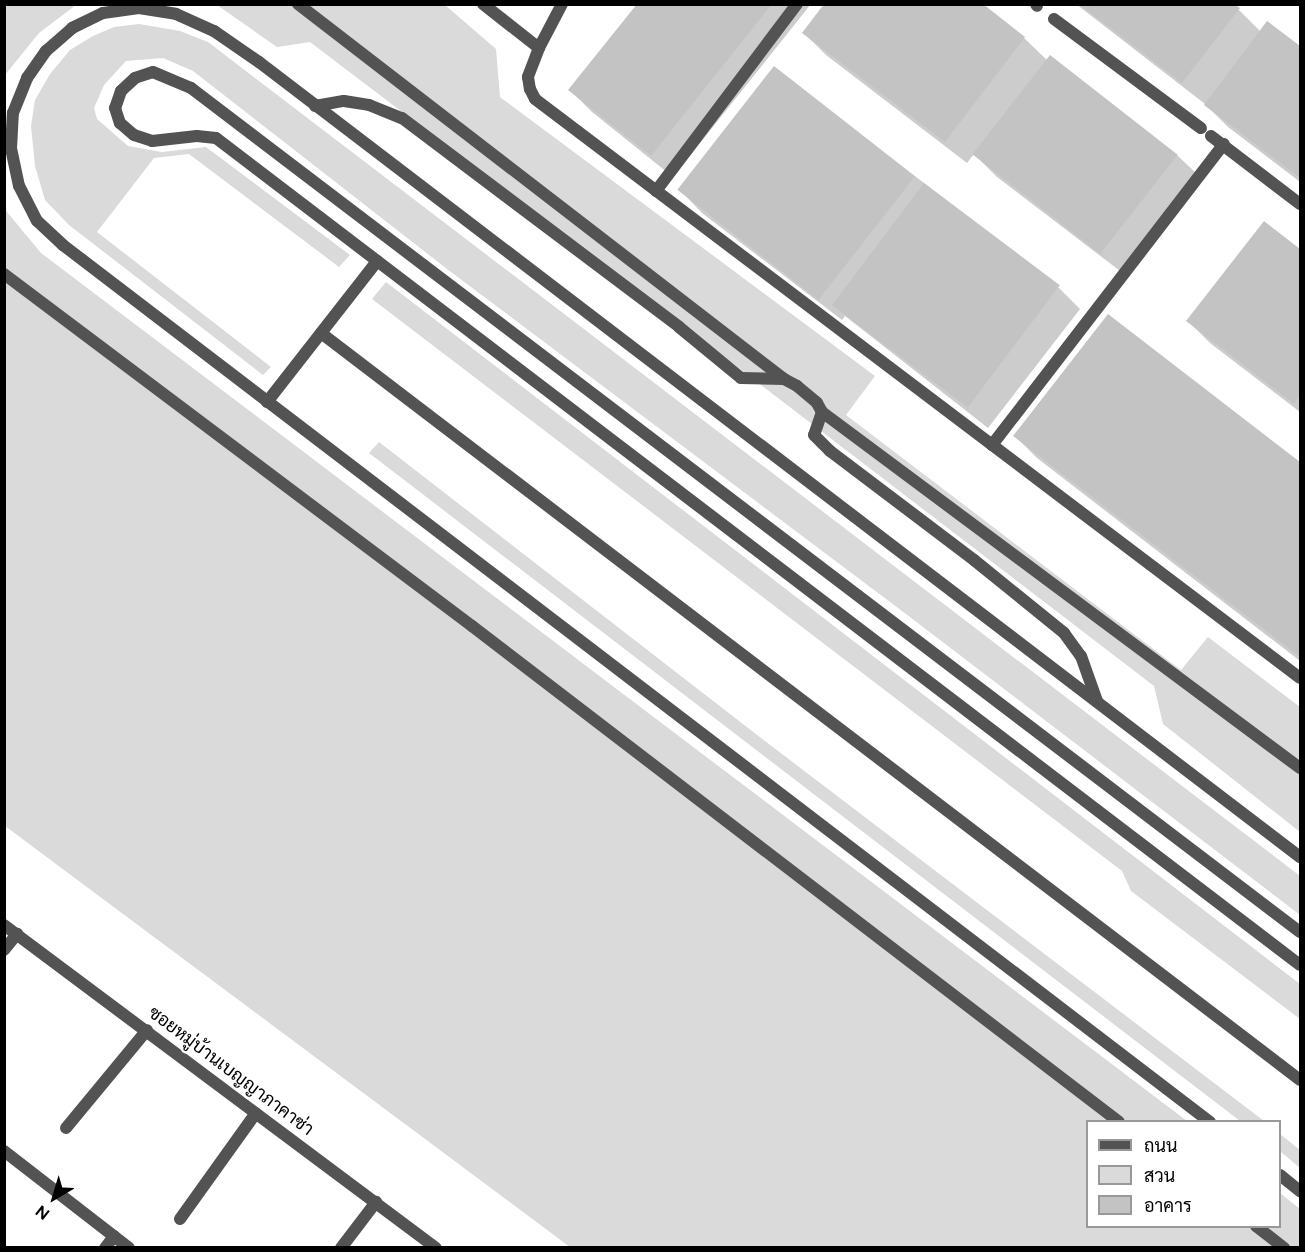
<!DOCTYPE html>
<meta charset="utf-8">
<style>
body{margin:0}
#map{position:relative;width:1305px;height:1252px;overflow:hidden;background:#fff;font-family:Figtree,Sarabun,sans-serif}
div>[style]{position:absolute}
.green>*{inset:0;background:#dadada}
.shadow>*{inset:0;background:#0003}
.building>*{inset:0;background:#c3c3c3;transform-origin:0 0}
.service>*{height:12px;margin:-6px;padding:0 6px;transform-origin:6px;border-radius:6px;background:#535353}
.minor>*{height:12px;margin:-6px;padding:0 6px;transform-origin:6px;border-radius:6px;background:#535353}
span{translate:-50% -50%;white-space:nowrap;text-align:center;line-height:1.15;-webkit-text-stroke:5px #fff;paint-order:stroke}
.street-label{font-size:18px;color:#000}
.frame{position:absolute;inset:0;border:6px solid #000;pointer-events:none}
.legend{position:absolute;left:1086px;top:1120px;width:195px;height:108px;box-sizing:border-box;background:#fff;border:2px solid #999;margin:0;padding:8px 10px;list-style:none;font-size:18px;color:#000}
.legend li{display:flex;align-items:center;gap:12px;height:30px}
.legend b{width:30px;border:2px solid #999}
.north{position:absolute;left:24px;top:1168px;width:60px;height:60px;-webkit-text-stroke:4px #fff;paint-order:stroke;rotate:218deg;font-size:16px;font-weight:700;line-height:24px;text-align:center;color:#000}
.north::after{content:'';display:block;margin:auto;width:21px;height:27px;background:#000;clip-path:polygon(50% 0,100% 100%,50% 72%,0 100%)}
</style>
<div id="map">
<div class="green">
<i style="clip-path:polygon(5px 4px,76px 4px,76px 5px,39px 33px,5px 75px)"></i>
<i style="clip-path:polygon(217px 5px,445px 5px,496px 49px,500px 97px,875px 376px,846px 415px,1181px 670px,1208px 637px,1300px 707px,1300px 832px,1163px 724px,1154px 686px,740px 369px,310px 42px,277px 47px)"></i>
<i style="clip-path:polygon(139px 24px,180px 31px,208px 42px,1300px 876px,1300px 915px,902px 611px,447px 269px,193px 71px,163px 58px,126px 61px,104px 85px,94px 108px,97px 119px,128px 146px,162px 152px,206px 147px,350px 255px,339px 267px,189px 154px,154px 158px,97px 232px,271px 367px,263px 375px,69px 225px,45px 200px,35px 166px,31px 126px,35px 100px,50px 74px,70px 50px,93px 36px,114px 27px)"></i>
<i style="clip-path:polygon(4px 205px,7px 212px,41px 253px,1187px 1121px,1088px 1122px,1088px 1226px,1280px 1226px,1280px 1193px,1300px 1209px,1300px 1247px,570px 1247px,5px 826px)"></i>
<i style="clip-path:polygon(386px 282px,1300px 984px,1300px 1019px,1131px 891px,1122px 871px,372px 299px)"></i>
<i style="clip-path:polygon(379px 442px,761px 738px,1264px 1121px,1240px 1121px,369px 453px)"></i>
<i style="clip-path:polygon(1280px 1134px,1300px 1150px,1300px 1168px,1280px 1151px)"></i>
</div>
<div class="shadow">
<i style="clip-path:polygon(639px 4px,811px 4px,673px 177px,592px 112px,570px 90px)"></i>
<i style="clip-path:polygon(981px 4px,1024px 38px,1048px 61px,1177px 155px,1199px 176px,1124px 274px,997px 177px,974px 154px,967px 163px,826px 55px,804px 33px)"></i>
<i style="clip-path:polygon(1076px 4px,1233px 4px,1261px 32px,1268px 23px,1300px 48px,1300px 182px,1228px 127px,1205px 104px)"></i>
<i style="clip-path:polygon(915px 176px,1058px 287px,1080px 309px,988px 428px,845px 316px,842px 320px,702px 213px,681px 191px)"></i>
<i style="clip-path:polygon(1264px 223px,1300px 251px,1300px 412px,1210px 343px,1188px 321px)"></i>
<i style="clip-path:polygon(1108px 316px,1300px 464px,1300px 661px,1037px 458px,1015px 436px)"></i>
</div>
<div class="building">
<i style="clip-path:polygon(637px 4px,772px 4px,651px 156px,568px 90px)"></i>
<i style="clip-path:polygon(824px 4px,983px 4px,1025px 37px,945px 142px,802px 33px)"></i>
<i style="clip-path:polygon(1080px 5px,1235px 5px,1240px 8px,1182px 83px)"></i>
<i style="clip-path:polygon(1267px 21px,1300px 46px,1300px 178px,1204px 105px)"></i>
<i style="left:1050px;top:55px;width:162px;height:126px;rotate:38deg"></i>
<i style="left:774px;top:66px;width:179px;height:157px;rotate:38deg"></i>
<i style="left:924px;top:183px;width:170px;height:153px;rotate:37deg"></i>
<i style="clip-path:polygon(1264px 221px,1300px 249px,1300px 395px,1294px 404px,1186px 321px)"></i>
<i style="clip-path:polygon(1108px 314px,1300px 462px,1300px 657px,1013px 436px)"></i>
</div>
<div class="service">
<i style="left:298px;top:4px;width:614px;rotate:37.65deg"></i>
<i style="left:483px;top:4px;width:71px;rotate:38.2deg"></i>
<i style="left:562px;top:4px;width:50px;rotate:117.6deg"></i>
<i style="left:539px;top:48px;width:31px;rotate:111deg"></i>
<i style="left:528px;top:77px;width:12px;rotate:81deg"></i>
<i style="left:530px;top:89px;width:11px;rotate:63deg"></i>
<i style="left:535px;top:99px;width:959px;rotate:37.12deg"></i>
<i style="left:1036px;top:4px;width:2px;rotate:63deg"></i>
<i style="left:1054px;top:19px;width:183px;rotate:36.6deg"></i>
<i style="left:315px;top:106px;width:29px;rotate:-10deg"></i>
<i style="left:344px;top:101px;width:25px;rotate:9deg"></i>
<i style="left:369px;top:105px;width:35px;rotate:22deg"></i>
<i style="left:402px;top:118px;width:347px;rotate:37deg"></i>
<i style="left:679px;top:327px;width:80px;rotate:39.4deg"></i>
<i style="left:741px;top:378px;width:43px;rotate:1.3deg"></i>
<i style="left:784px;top:379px;width:15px;rotate:28deg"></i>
<i style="left:797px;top:386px;width:26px;rotate:40deg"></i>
<i style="left:817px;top:403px;width:10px;rotate:61deg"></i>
<i style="left:822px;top:412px;width:24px;rotate:109deg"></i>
<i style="left:814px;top:435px;width:23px;rotate:45deg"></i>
<i style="left:830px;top:451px;width:181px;rotate:37.1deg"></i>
<i style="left:974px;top:560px;width:116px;rotate:39deg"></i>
<i style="left:1064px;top:633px;width:29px;rotate:54deg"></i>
<i style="left:1081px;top:656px;width:48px;rotate:70.4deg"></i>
<i style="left:1211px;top:136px;width:112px;rotate:37.4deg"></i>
<i style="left:656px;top:191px;width:234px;rotate:-53deg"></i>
<i style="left:4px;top:274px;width:586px;rotate:36.95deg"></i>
<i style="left:472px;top:626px;width:815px;rotate:37.47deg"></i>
<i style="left:321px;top:333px;width:1231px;rotate:37.34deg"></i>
<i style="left:267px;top:402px;width:179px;rotate:-52deg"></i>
<i style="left:822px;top:412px;width:596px;rotate:36.68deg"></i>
<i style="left:992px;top:445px;width:380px;rotate:-52.4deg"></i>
<i style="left:1300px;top:932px;width:1394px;rotate:-142.73deg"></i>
<i style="left:191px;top:88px;width:41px;rotate:-157.2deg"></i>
<i style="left:153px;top:72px;width:19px;rotate:162deg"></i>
<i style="left:135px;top:78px;width:19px;rotate:137deg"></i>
<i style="left:121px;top:91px;width:18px;rotate:109deg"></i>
<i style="left:115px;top:108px;width:16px;rotate:72deg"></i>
<i style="left:120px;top:123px;width:18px;rotate:41deg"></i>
<i style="left:134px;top:135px;width:19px;rotate:18deg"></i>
<i style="left:152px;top:141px;width:45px;rotate:-6.3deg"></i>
<i style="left:197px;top:136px;width:19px;rotate:6deg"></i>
<i style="left:216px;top:138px;width:1363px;rotate:37.34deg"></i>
<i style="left:1210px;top:1122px;width:1444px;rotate:-142.6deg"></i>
<i style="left:63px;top:245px;width:35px;rotate:-137deg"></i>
<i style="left:37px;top:221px;width:39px;rotate:-117deg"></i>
<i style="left:19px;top:186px;width:38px;rotate:-102deg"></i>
<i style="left:11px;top:149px;width:36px;rotate:-87deg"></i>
<i style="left:13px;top:113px;width:38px;rotate:-68deg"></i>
<i style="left:27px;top:78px;width:33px;rotate:-55deg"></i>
<i style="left:46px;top:51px;width:35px;rotate:-41deg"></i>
<i style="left:72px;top:28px;width:34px;rotate:-26deg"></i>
<i style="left:103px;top:13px;width:36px;rotate:-8deg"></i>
<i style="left:139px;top:8px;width:37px;rotate:9deg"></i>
<i style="left:176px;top:14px;width:42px;rotate:24.1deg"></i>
<i style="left:214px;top:31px;width:55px;rotate:34.6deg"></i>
<i style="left:259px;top:62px;width:1310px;rotate:37.37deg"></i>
<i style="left:1280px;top:1175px;width:26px;rotate:39deg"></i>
<i style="left:1256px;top:1226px;width:36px;rotate:38deg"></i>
</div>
<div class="minor">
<i style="left:4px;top:925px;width:539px;rotate:36.78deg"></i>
<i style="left:4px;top:950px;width:21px;rotate:-51deg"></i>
<i style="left:66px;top:1128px;width:127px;rotate:-50.4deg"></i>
<i style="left:4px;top:1151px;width:158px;rotate:37.8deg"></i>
<i style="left:180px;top:1219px;width:130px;rotate:-54.4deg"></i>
<i style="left:105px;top:1248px;width:15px;rotate:-53deg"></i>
<i style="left:341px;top:1248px;width:58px;rotate:-52.7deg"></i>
</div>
<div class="street-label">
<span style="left:231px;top:1071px;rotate:37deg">ซอยหมู่บ้านเบญญาภาคาซ่า</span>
</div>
<div class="frame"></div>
<ul class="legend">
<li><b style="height:8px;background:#535353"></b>ถนน</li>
<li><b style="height:16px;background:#dadada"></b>สวน</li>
<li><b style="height:16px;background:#c3c3c3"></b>อาคาร</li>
</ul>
<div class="north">N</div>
</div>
